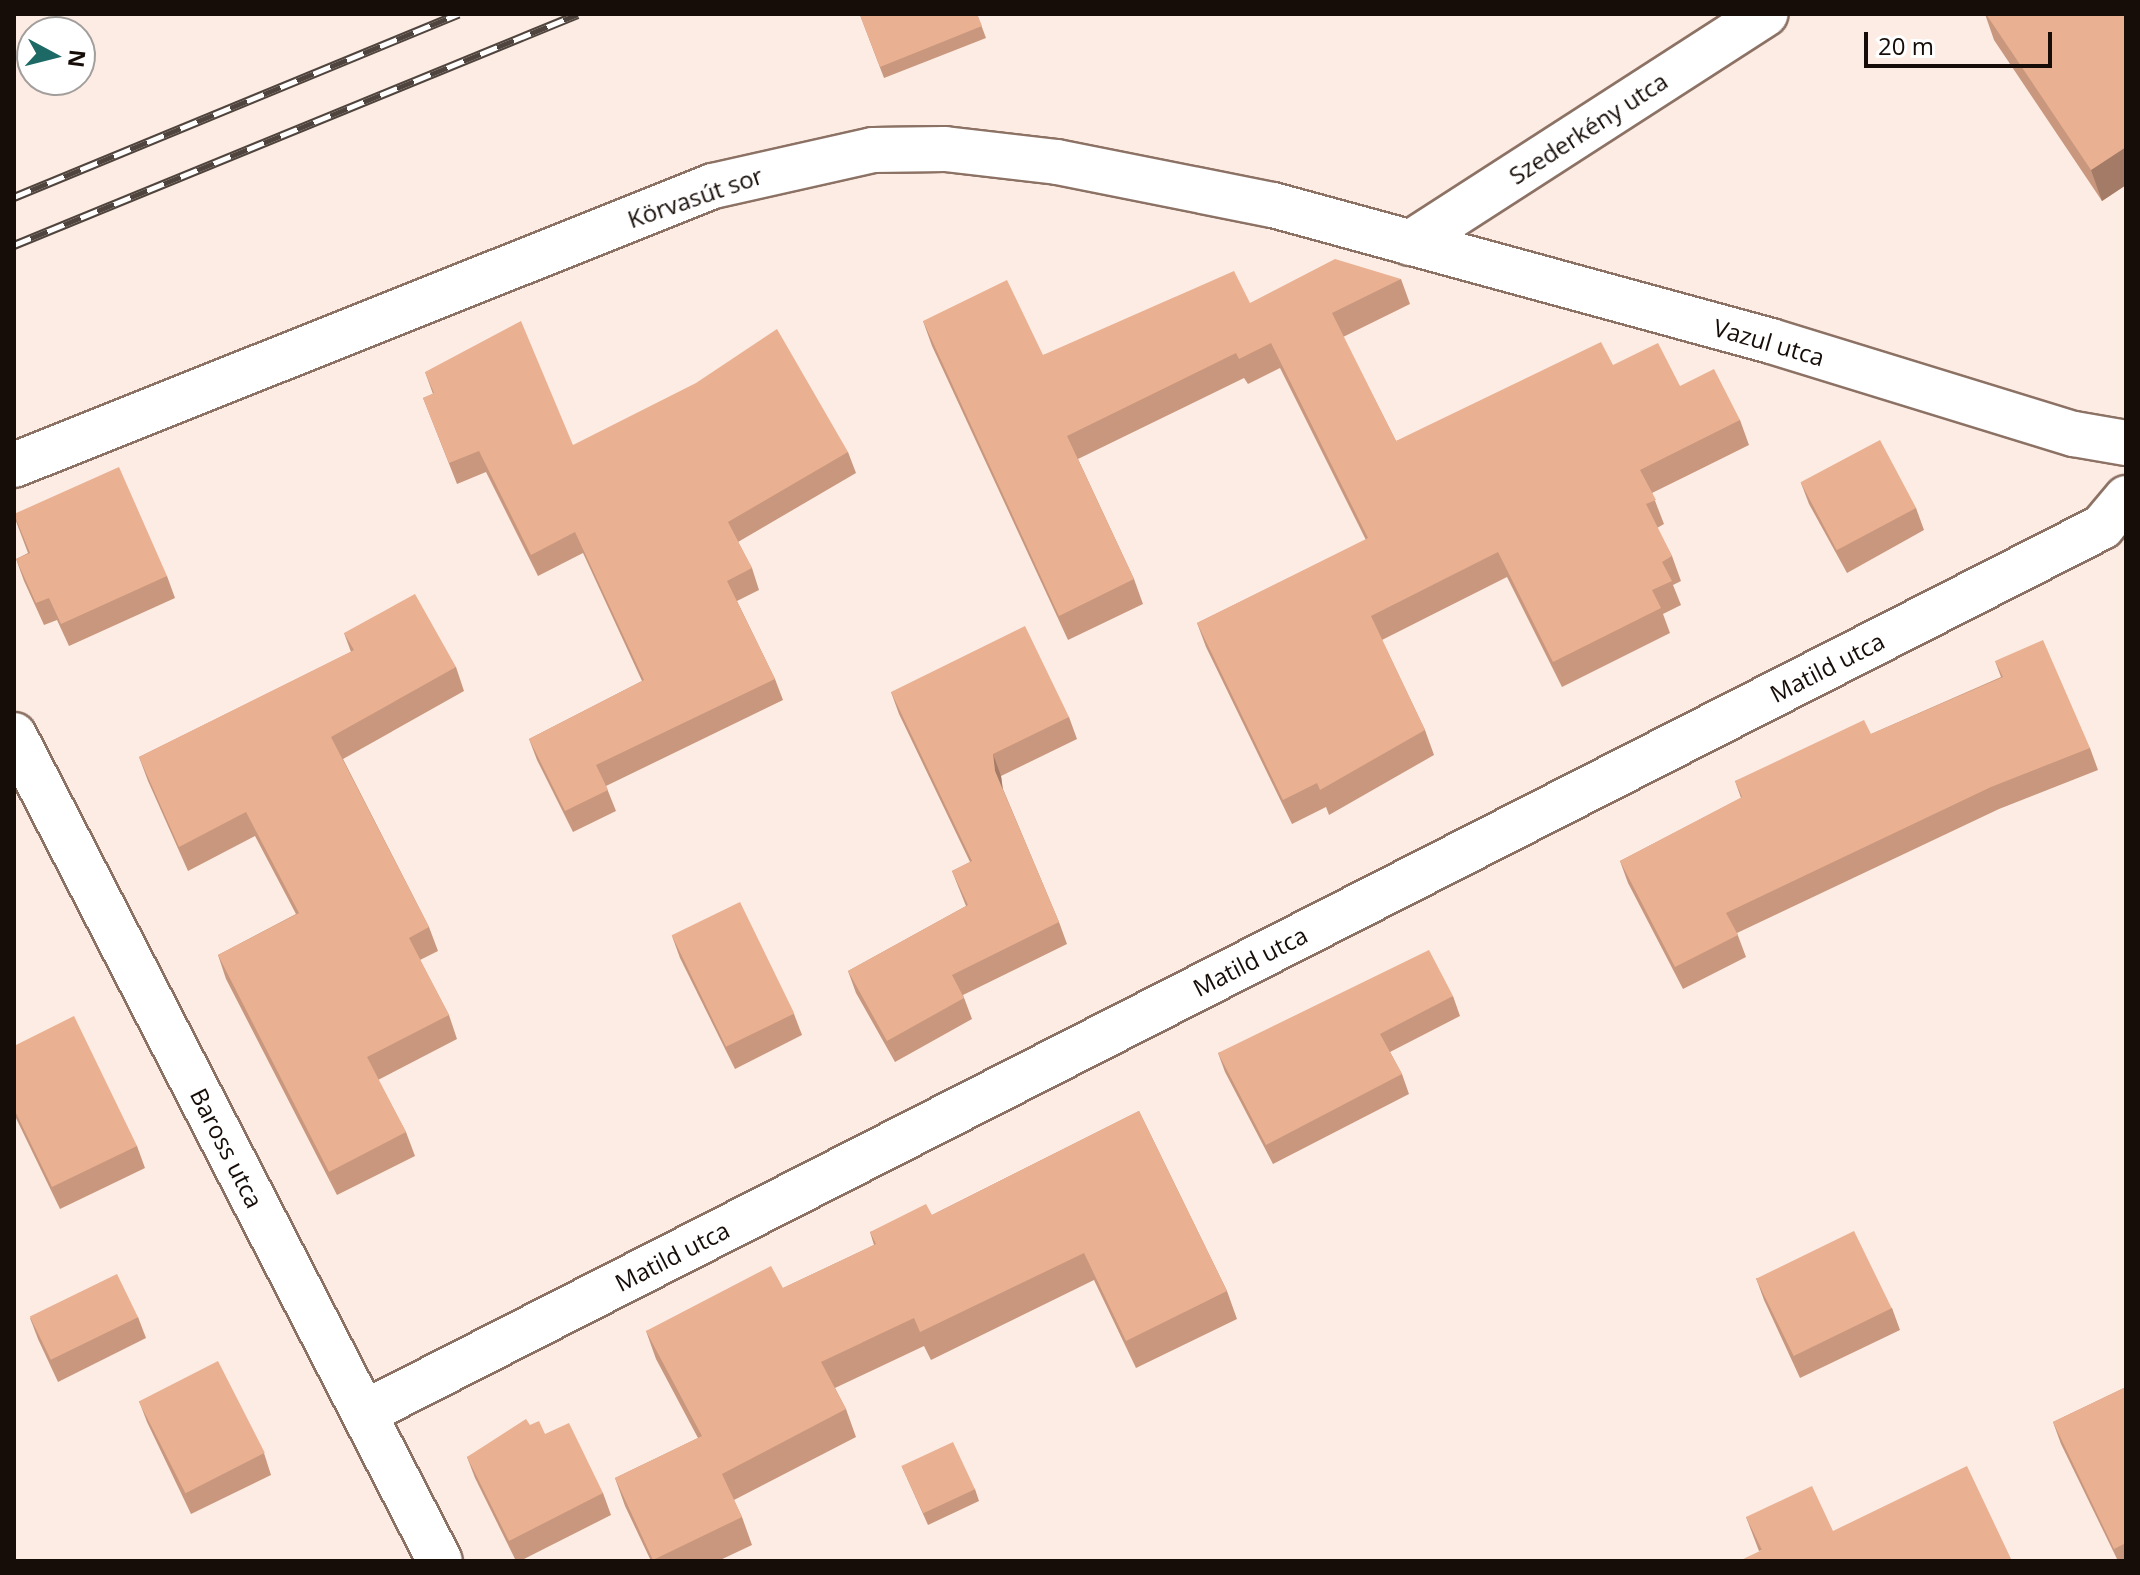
<!DOCTYPE html>
<meta charset="utf-8">
<style>
body{margin:0}
#map{position:relative;width:2140px;height:1575px;overflow:hidden;background:#fdece3;font-family:"Open Sans",sans-serif}
div>[style]{position:absolute}
.roads{filter:drop-shadow(2px 0 #8c7265) drop-shadow(-2px 0 #8c7265) drop-shadow(0 2px #8c7265) drop-shadow(0 -2px #8c7265)}
.minor>*{height:44px;margin:-22px;padding:0 22px;transform-origin:22px;border-radius:22px;background:#fff}
.rail>*{height:9px;margin-top:-4.5px;transform-origin:0;background:repeating-linear-gradient(90deg,#fff 0 18px,#4f443e 0 36px);box-sizing:border-box;border-block:2px solid #4f443e}
.wall>*{inset:0;background:#c8977e}
.shaded-wall>*{inset:0;background:#a37b66}
.building>*{inset:0;background:#e9b092;transform-origin:0 0}
span{translate:-50% -50%;white-space:nowrap;text-align:center;line-height:1.15;-webkit-text-stroke:7px #fff;paint-order:stroke}
.street-label{font-size:24px;color:#160d08}
.frame{position:absolute;inset:0;border:16px solid #160d08;pointer-events:none}
.north{position:absolute;left:16px;top:16px;width:80px;height:80px;box-sizing:border-box;background:#fff;border:2px solid #a29e9c;border-radius:50%;rotate:97deg;font-size:22px;font-weight:700;line-height:32px;text-align:center;color:#160d08}
.north::after{content:'';display:block;margin:auto;width:28px;height:36px;background:#1c6966;clip-path:polygon(50% 0,100% 100%,50% 72%,0 100%)}
.scale{position:absolute;left:1864px;top:32px;width:188px;height:36px;box-sizing:border-box;border:4px solid #160d08;border-top:0;padding-left:10px;font-size:24px;line-height:28px;white-space:nowrap;color:#160d08;-webkit-text-stroke:6px #fff;paint-order:stroke}
</style>
<div id="map">
<div class="roads">
<div class="minor">
<i style="left:1410px;top:243px;width:423px;rotate:-32.8deg"></i>
<i style="left:14px;top:465px;width:753px;rotate:-21.76deg"></i>
<i style="left:713px;top:186px;width:164px;rotate:-12.7deg"></i>
<i style="left:873px;top:150px;width:72px;rotate:-0.8deg"></i>
<i style="left:945px;top:149px;width:113px;rotate:6.6deg"></i>
<i style="left:1057px;top:162px;width:220px;rotate:11.3deg"></i>
<i style="left:1273px;top:205px;width:516px;rotate:15.27deg"></i>
<i style="left:1771px;top:341px;width:317px;rotate:17.1deg"></i>
<i style="left:2074px;top:434px;width:53px;rotate:9.8deg"></i>
<i style="left:14px;top:735px;width:929px;rotate:62.72deg"></i>
<i style="left:364px;top:1413px;width:1951px;rotate:-27.01deg"></i>
<i style="left:2102px;top:527px;width:38px;rotate:-50deg"></i>
</div>
</div>
<div class="rail">
<i style="left:14px;top:197px;width:481px;rotate:-22.4deg"></i>
<i style="left:14px;top:245px;width:609px;rotate:-22.27deg"></i>
</div>
<div class="wall">
<i style="clip-path:polygon(977px 14px,986px 38px,884px 78px,860px 15px)"></i>
<i style="clip-path:polygon(1985px 14px,2126px 14px,2126px 185px,2102px 201px,1994px 40px)"></i>
<i style="clip-path:polygon(1401px 279px,1410px 304px,1343px 337px,1396px 441px,1613px 365px,1680px 386px,1740px 420px,1749px 445px,1652px 493px,1664px 524px,1657px 528px,1672px 556px,1681px 581px,1673px 585px,1681px 605px,1663px 614px,1670px 633px,1562px 687px,1507px 577px,1382px 640px,1425px 730px,1434px 755px,1329px 815px,1326px 807px,1292px 824px,1206px 647px,1197px 623px,1366px 540px,1280px 368px,1248px 384px,1244px 378px,1078px 459px,1134px 579px,1143px 604px,1068px 640px,932px 346px,923px 321px,1043px 355px,1250px 303px)"></i>
<i style="clip-path:polygon(425px 372px,573px 445px,848px 452px,856px 473px,738px 542px,752px 568px,759px 590px,737px 601px,775px 679px,783px 700px,606px 786px,616px 811px,573px 832px,537px 760px,529px 739px,642px 681px,583px 553px,538px 576px,486px 472px,457px 484px,423px 398px,433px 394px)"></i>
<i style="clip-path:polygon(1801px 483px,1916px 508px,1924px 530px,1847px 573px,1809px 504px)"></i>
<i style="clip-path:polygon(14px 516px,167px 576px,175px 598px,69px 646px,57px 620px,44px 625px,24px 581px,16px 559px,28px 553px)"></i>
<i style="clip-path:polygon(344px 633px,456px 667px,464px 691px,343px 759px,429px 927px,438px 951px,420px 960px,449px 1015px,457px 1039px,378px 1080px,406px 1132px,415px 1156px,337px 1195px,226px 979px,218px 955px,296px 914px,255px 836px,188px 871px,148px 781px,139px 757px,351px 652px)"></i>
<i style="clip-path:polygon(1995px 661px,2090px 748px,2098px 770px,1999px 809px,1737px 933px,1746px 957px,1683px 989px,1628px 883px,1620px 861px,1741px 798px,1735px 781px,1871px 734px,2001px 677px)"></i>
<i style="clip-path:polygon(891px 692px,1069px 717px,1077px 739px,1001px 776px,1003px 789px,1059px 922px,1067px 944px,963px 995px,972px 1019px,895px 1062px,856px 993px,848px 971px,966px 906px,952px 871px,970px 862px,899px 714px)"></i>
<i style="clip-path:polygon(672px 936px,794px 1014px,802px 1035px,735px 1069px,680px 958px)"></i>
<i style="clip-path:polygon(1453px 996px,1460px 1016px,1390px 1052px,1402px 1074px,1409px 1094px,1273px 1164px,1225px 1072px,1218px 1053px)"></i>
<i style="clip-path:polygon(14px 1046px,137px 1146px,145px 1168px,60px 1209px,14px 1114px)"></i>
<i style="clip-path:polygon(1139px 1111px,1227px 1291px,1237px 1319px,1136px 1368px,1094px 1280px,931px 1360px,924px 1346px,835px 1388px,846px 1409px,856px 1437px,734px 1500px,742px 1517px,752px 1545px,718px 1561px,651px 1561px,625px 1506px,615px 1478px,698px 1438px,656px 1359px,646px 1331px,783px 1288px,874px 1245px,870px 1232px,932px 1215px)"></i>
<i style="clip-path:polygon(1756px 1278px,1892px 1308px,1900px 1330px,1800px 1378px,1764px 1300px)"></i>
<i style="clip-path:polygon(138px 1317px,146px 1338px,58px 1382px,38px 1339px,30px 1318px)"></i>
<i style="clip-path:polygon(2126px 1387px,2126px 1561px,2118px 1561px,2061px 1444px,2053px 1422px)"></i>
<i style="clip-path:polygon(139px 1401px,264px 1453px,271px 1475px,191px 1514px,147px 1422px)"></i>
<i style="clip-path:polygon(530px 1425px,545px 1434px,603px 1493px,611px 1515px,520px 1561px,516px 1561px,475px 1478px,467px 1457px)"></i>
<i style="clip-path:polygon(902px 1467px,975px 1489px,979px 1501px,928px 1525px)"></i>
<i style="clip-path:polygon(1746px 1517px,1833px 1531px,1759px 1551px)"></i>
</div>
<div class="shaded-wall">
<i style="clip-path:polygon(2126px 147px,2126px 185px,2102px 201px,2091px 170px)"></i>
<i style="clip-path:polygon(993px 754px,1001px 776px,1003px 793px,995px 771px)"></i>
</div>
<div class="building">
<i style="clip-path:polygon(863px 14px,977px 14px,982px 26px,880px 67px,860px 15px)"></i>
<i style="clip-path:polygon(1986px 14px,2126px 14px,2126px 147px,2091px 170px)"></i>
<i style="clip-path:polygon(1335px 259px,1401px 279px,1332px 313px,1396px 441px,1601px 342px,1613px 365px,1658px 343px,1680px 386px,1714px 369px,1740px 420px,1640px 470px,1656px 500px,1646px 504px,1672px 556px,1662px 562px,1672px 581px,1652px 590px,1661px 608px,1553px 662px,1498px 552px,1371px 616px,1425px 730px,1320px 790px,1317px 783px,1283px 800px,1197px 623px,1368px 538px,1271px 343px,1239px 359px,1236px 353px,1067px 436px,1134px 579px,1059px 616px,923px 321px,1007px 280px,1043px 355px,1234px 271px,1250px 303px)"></i>
<i style="clip-path:polygon(521px 321px,573px 445px,696px 383px,777px 329px,848px 452px,728px 522px,752px 568px,727px 581px,775px 679px,596px 765px,608px 790px,565px 811px,529px 739px,644px 680px,575px 532px,531px 555px,479px 451px,449px 463px,423px 398px,434px 393px,425px 372px)"></i>
<i style="left:1880px;top:440px;width:77px;height:90px;rotate:62deg"></i>
<i style="clip-path:polygon(119px 467px,167px 576px,61px 624px,49px 598px,36px 603px,16px 559px,30px 553px,14px 514px)"></i>
<i style="clip-path:polygon(415px 594px,456px 667px,331px 737px,429px 927px,409px 938px,449px 1015px,367px 1057px,406px 1132px,329px 1172px,218px 955px,299px 913px,246px 812px,179px 847px,139px 757px,354px 650px,344px 633px)"></i>
<i style="clip-path:polygon(1025px 626px,1069px 717px,993px 754px,995px 771px,1059px 922px,952px 975px,964px 998px,887px 1041px,848px 971px,968px 905px,952px 871px,972px 861px,891px 692px)"></i>
<i style="clip-path:polygon(2043px 640px,2090px 748px,1991px 787px,1726px 913px,1738px 935px,1675px 967px,1620px 861px,1742px 797px,1735px 781px,1864px 720px,1871px 734px,2003px 677px,1995px 661px)"></i>
<i style="left:740px;top:902px;width:124px;height:76px;rotate:64deg"></i>
<i style="clip-path:polygon(1429px 950px,1453px 996px,1380px 1034px,1402px 1074px,1266px 1145px,1218px 1053px)"></i>
<i style="clip-path:polygon(74px 1016px,137px 1146px,52px 1187px,14px 1109px,14px 1046px)"></i>
<i style="clip-path:polygon(1139px 1111px,1227px 1291px,1126px 1341px,1084px 1253px,920px 1332px,914px 1318px,821px 1362px,846px 1409px,722px 1474px,742px 1517px,653px 1560px,615px 1478px,702px 1436px,646px 1331px,771px 1266px,783px 1288px,876px 1244px,870px 1232px,926px 1204px,932px 1215px)"></i>
<i style="left:1854px;top:1231px;width:86px;height:109px;rotate:64deg"></i>
<i style="left:117px;top:1274px;width:48px;height:97px;rotate:64deg"></i>
<i style="left:218px;top:1361px;width:103px;height:89px;rotate:63deg"></i>
<i style="clip-path:polygon(2126px 1387px,2126px 1543px,2114px 1549px,2053px 1422px)"></i>
<i style="clip-path:polygon(526px 1419px,530px 1425px,539px 1421px,545px 1434px,569px 1423px,603px 1493px,509px 1541px,467px 1457px)"></i>
<i style="left:953px;top:1442px;width:52px;height:57px;rotate:65deg"></i>
<i style="clip-path:polygon(1967px 1466px,2012px 1561px,1739px 1561px,1762px 1550px,1746px 1517px,1812px 1486px,1833px 1531px)"></i>
</div>
<div class="street-label">
<span style="left:1588px;top:128px;rotate:-33deg">Szederkény utca</span>
<span style="left:695px;top:197px;rotate:-19deg">Körvasút sor</span>
<span style="left:1769px;top:342px;rotate:16deg">Vazul utca</span>
<span style="left:1827px;top:667px;rotate:-27deg">Matild utca</span>
<span style="left:1250px;top:961px;rotate:-27deg">Matild utca</span>
<span style="left:227px;top:1148px;rotate:63deg">Baross utca</span>
<span style="left:672px;top:1256px;rotate:-27deg">Matild utca</span>
</div>
<div class="frame"></div>
<div class="north">N</div>
<div class="scale">20 m</div>
</div>
